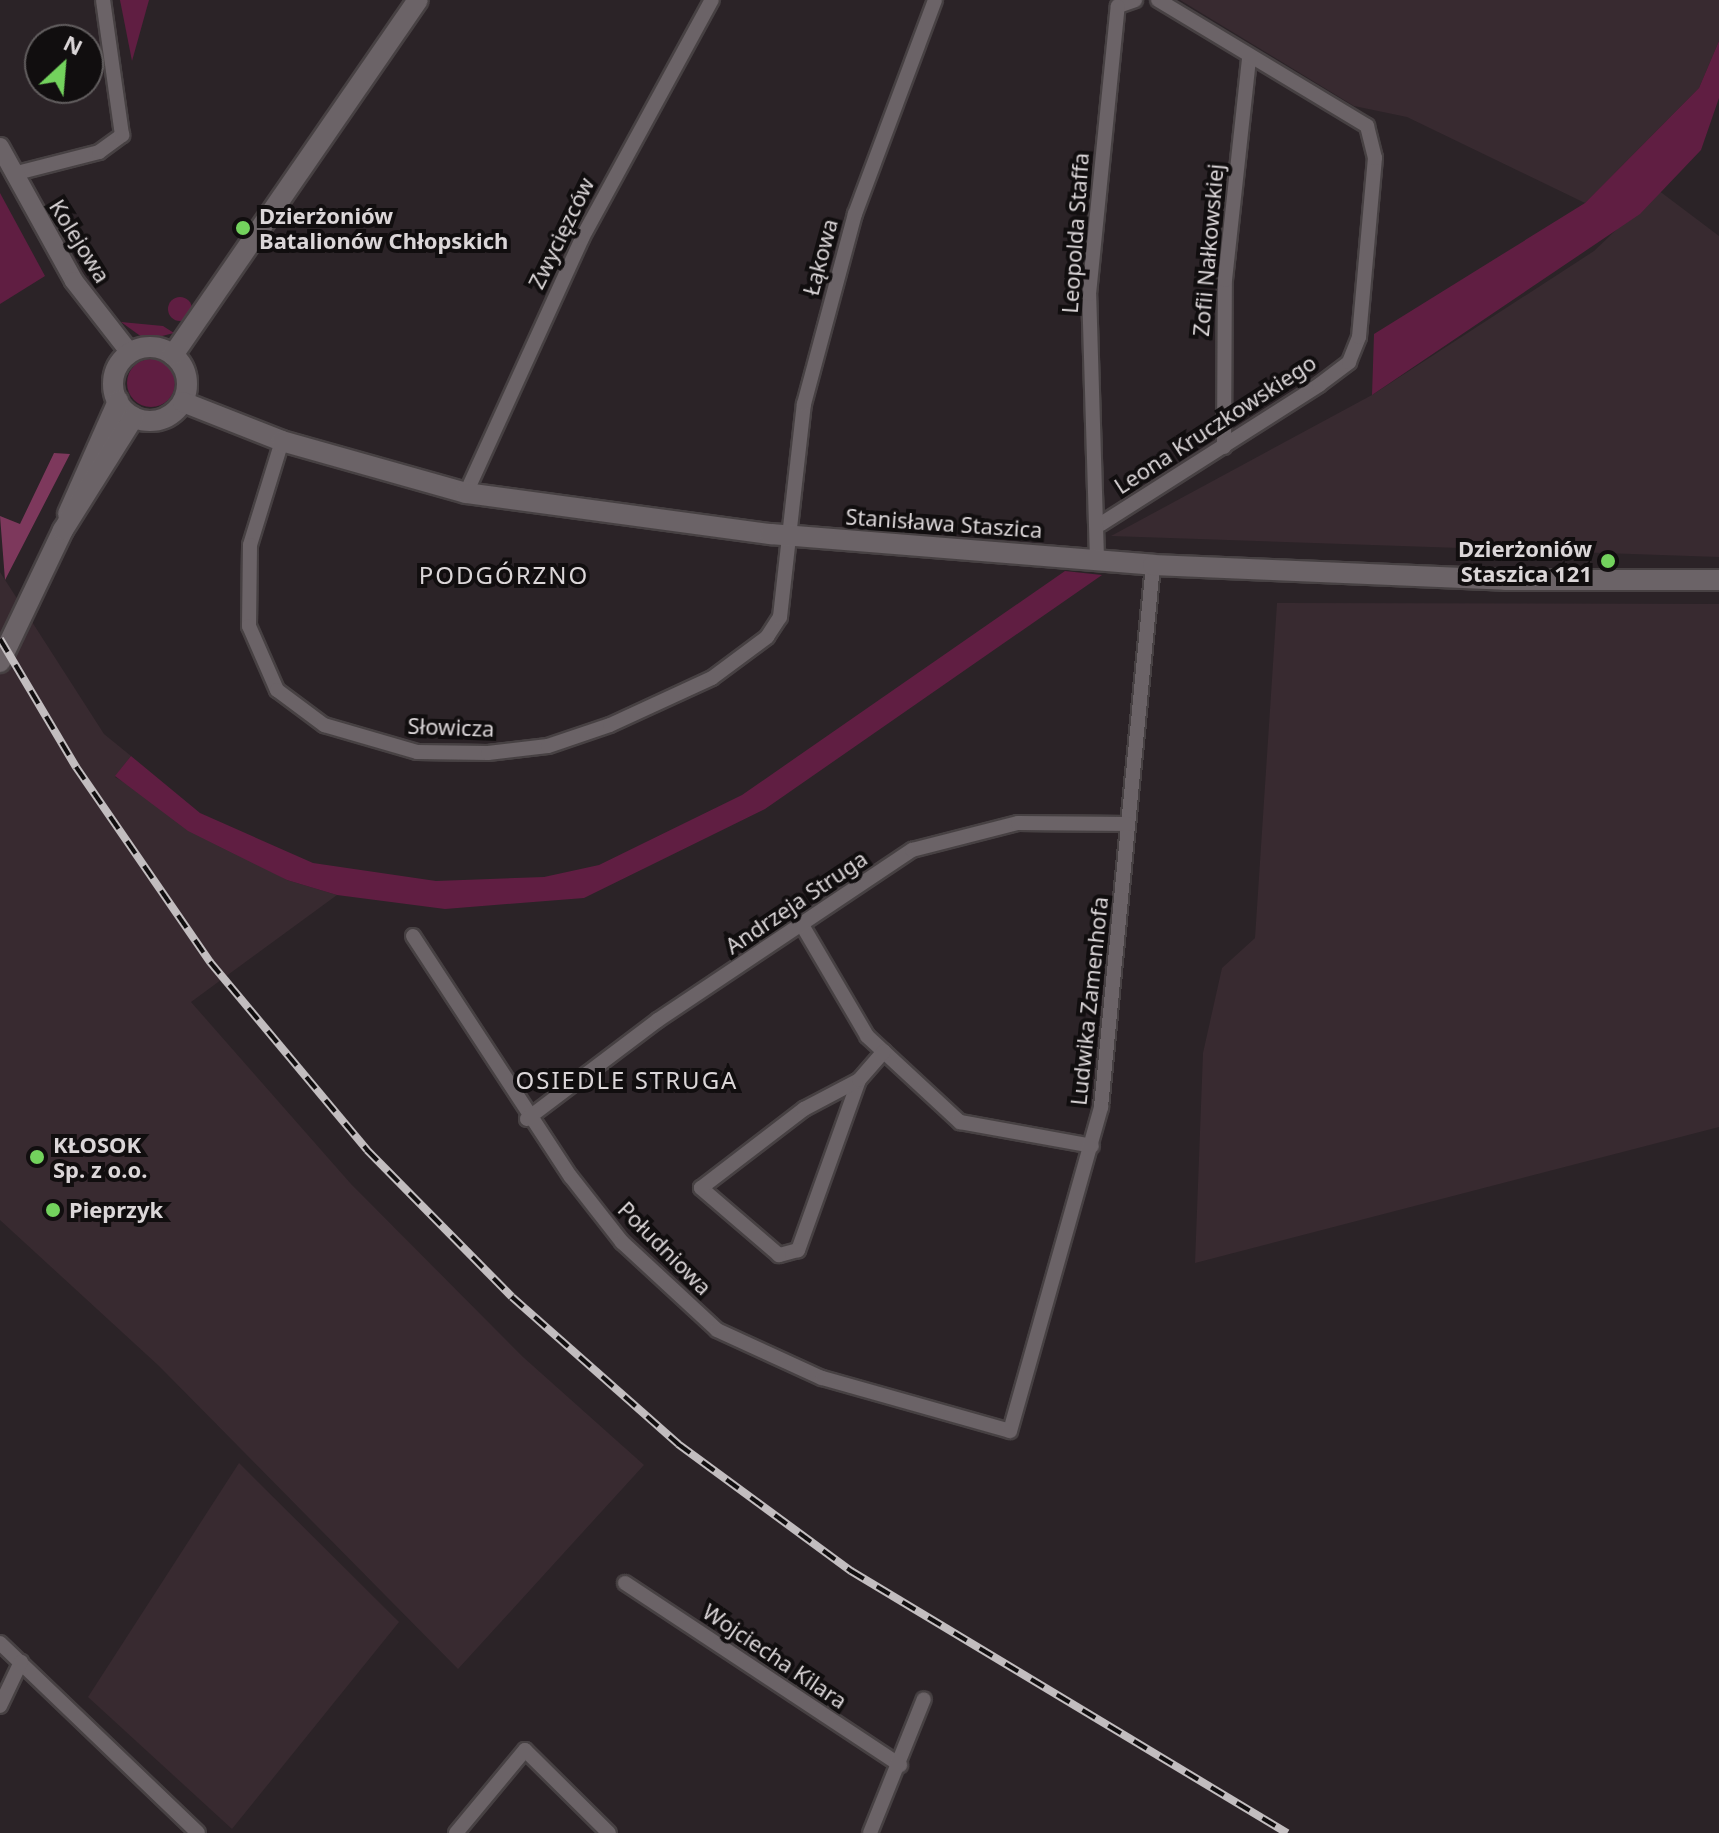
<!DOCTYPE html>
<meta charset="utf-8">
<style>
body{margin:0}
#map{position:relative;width:1719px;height:1833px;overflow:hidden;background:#2b2327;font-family:"Noto Sans",sans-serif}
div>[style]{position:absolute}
.built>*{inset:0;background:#382a30}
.green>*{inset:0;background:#601e42}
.round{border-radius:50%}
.forest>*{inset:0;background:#7d385c}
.roads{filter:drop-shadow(2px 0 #474143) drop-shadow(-2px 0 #474143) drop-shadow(0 2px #474143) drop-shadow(0 -2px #474143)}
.minor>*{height:14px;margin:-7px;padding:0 7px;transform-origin:7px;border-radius:7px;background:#6b6367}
.tertiary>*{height:18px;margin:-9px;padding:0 9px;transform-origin:9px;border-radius:9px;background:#6b6367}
.secondary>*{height:20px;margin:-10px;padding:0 10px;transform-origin:10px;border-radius:10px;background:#6b6367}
.secondary>.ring{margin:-10px;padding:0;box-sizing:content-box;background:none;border:20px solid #6b6367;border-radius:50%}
.rail>*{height:8px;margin-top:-4px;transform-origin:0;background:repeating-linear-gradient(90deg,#110e0f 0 15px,#c2bdbf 0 30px);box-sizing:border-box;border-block:2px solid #c2bdbf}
.dots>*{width:22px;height:22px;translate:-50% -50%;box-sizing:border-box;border:4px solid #110e0f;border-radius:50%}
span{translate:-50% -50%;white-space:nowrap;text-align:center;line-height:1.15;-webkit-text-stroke:8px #110e0f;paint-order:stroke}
.poi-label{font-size:22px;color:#dbd6d8;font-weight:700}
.left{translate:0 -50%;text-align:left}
.right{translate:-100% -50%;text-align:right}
.street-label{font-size:22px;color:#dbd6d8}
.neighbourhood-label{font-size:24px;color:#dbd6d8;letter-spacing:2px}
.north{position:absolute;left:24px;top:24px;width:80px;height:80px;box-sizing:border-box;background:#110e0f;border:2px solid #625e5f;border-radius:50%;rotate:26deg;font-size:22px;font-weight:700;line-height:32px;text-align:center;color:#dbd6d8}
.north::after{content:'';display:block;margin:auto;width:28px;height:36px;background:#73d25d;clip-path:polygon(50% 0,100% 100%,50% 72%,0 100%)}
</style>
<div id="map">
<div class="built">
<i style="clip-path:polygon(1180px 0,1719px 0,1719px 41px,1699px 88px,1585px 203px,1407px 117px,1354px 106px)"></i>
<i style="clip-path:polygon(1658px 190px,1719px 236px,1719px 557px,1111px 536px,1372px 395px,1594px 251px)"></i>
<i style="clip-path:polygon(0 572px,104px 734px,131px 756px,115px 777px,287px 880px,337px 895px,191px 1002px,351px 1184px,523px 1357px,644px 1465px,458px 1669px,159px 1366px,0 1220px)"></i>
<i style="clip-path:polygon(1277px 603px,1719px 604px,1719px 1127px,1195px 1263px,1203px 1053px,1222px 968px,1255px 938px)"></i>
<i style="clip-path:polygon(239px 1463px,399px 1622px,232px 1829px,88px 1697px)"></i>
</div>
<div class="green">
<i style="clip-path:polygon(120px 0,149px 0,132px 61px)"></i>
<i style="clip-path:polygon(1719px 41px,1719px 98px,1701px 150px,1640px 214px,1372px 395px,1374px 334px,1585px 203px,1699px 88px)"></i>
<i style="clip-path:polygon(0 193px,45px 276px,0 304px)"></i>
<i class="round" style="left:168px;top:297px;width:24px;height:24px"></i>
<i style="clip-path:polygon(121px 322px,163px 326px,174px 333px,146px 340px)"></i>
<i class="round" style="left:127px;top:359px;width:48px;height:48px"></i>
<i style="clip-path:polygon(1065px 571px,1102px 575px,765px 809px,584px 898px,445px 909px,337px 895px,287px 880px,188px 831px,115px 776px,131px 756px,200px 813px,313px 863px,436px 881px,544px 877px,599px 865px,742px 795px)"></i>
</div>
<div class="forest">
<i style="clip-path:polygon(54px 453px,70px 454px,5px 580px,0 516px,20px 524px)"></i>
</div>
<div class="roads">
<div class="minor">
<i style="left:1118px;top:6px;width:18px;rotate:-19deg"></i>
<i style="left:13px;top:174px;width:89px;rotate:-14.3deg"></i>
<i style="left:99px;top:152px;width:29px;rotate:-36deg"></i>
<i style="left:122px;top:135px;width:136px;rotate:-98deg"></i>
<i style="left:282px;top:441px;width:109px;rotate:107.1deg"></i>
<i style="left:250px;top:545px;width:81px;rotate:90.7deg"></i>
<i style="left:249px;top:626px;width:70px;rotate:66.4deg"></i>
<i style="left:277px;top:690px;width:59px;rotate:36.7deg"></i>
<i style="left:324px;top:725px;width:97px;rotate:16.2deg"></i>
<i style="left:417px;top:752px;width:71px;rotate:0.8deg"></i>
<i style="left:488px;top:753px;width:60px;rotate:-6.7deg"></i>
<i style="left:548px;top:746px;width:65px;rotate:-18.7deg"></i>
<i style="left:610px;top:725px;width:112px;rotate:-24.7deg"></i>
<i style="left:712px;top:678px;width:69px;rotate:-36.7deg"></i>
<i style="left:767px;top:637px;width:24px;rotate:-57deg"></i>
<i style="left:780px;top:617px;width:214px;rotate:-83.6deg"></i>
<i style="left:804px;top:404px;width:197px;rotate:-75deg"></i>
<i style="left:855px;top:214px;width:228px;rotate:-69.5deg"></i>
<i style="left:1224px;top:447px;width:167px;rotate:-89.7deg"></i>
<i style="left:1225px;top:280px;width:223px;rotate:-83.8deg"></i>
<i style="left:466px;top:493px;width:280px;rotate:-65.5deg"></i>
<i style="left:582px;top:238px;width:271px;rotate:-61.4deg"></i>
<i style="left:1101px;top:524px;width:259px;rotate:-32.5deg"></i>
<i style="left:1319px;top:385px;width:38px;rotate:-37deg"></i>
<i style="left:1349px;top:362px;width:27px;rotate:-68deg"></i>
<i style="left:1359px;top:337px;width:180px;rotate:-84.9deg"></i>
<i style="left:1375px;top:158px;width:33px;rotate:-104deg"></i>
<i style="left:1367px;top:126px;width:244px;rotate:-148.9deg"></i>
<i style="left:1097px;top:559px;width:265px;rotate:-91.7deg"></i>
<i style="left:1089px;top:294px;width:289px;rotate:-84.3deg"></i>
<i style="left:802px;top:925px;width:129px;rotate:59.6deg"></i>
<i style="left:867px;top:1036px;width:127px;rotate:42.8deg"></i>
<i style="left:960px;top:1122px;width:134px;rotate:10.3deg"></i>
<i style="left:413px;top:936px;width:288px;rotate:56.8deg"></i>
<i style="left:571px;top:1177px;width:83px;rotate:51.9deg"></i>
<i style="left:622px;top:1242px;width:129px;rotate:42.8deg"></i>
<i style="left:717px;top:1330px;width:115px;rotate:24.6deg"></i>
<i style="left:822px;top:1378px;width:195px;rotate:15.7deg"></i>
<i style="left:1010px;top:1431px;width:337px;rotate:-74.3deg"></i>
<i style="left:1101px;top:1107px;width:544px;rotate:-84.52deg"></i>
<i style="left:859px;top:1080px;width:181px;rotate:109.7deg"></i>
<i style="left:798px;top:1250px;width:20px;rotate:165deg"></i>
<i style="left:779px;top:1255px;width:103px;rotate:-139.3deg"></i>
<i style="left:701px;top:1188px;width:130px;rotate:-37.5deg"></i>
<i style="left:804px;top:1109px;width:62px;rotate:-27.8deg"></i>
<i style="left:859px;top:1080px;width:38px;rotate:-49deg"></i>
<i style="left:527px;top:1119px;width:164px;rotate:-37.1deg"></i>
<i style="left:658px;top:1020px;width:306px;rotate:-33.8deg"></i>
<i style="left:912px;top:850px;width:109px;rotate:-14.3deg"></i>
<i style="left:1018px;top:823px;width:110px;rotate:0.5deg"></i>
<i style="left:625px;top:1583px;width:330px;rotate:33.5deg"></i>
<i style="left:0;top:1643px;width:274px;rotate:43.8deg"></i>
<i style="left:0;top:1706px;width:49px;rotate:-64.5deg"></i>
<i style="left:456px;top:1833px;width:108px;rotate:-50.3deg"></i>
<i style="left:525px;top:1750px;width:118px;rotate:44.7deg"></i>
<i style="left:870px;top:1833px;width:144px;rotate:-68.1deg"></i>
</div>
<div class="tertiary">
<i style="left:0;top:147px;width:153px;rotate:61.1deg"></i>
<i style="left:74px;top:281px;width:91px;rotate:52.1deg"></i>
</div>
<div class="secondary">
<i class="ring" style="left:113px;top:347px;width:54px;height:54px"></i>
<i style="left:173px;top:355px;width:431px;rotate:-55.4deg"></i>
<i style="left:183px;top:402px;width:106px;rotate:21.5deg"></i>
<i style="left:282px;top:441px;width:191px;rotate:15.8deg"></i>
<i style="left:466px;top:493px;width:308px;rotate:7.7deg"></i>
<i style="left:771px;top:534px;width:383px;rotate:4.6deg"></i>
<i style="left:1153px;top:565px;width:352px;rotate:2.4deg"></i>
<i style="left:1505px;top:580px;width:214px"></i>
<i style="left:68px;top:514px;width:124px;rotate:-66.1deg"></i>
<i style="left:0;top:662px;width:146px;rotate:-64.5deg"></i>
<i style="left:63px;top:530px;width:133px;rotate:-57.9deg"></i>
</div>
</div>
<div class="rail">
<i style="left:0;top:639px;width:149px;rotate:59.3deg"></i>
<i style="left:76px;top:767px;width:237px;rotate:55.5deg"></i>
<i style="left:210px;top:962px;width:245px;rotate:50.1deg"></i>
<i style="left:367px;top:1150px;width:206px;rotate:45.4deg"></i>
<i style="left:512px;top:1297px;width:222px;rotate:41.5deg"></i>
<i style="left:678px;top:1444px;width:215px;rotate:36.3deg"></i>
<i style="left:851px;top:1571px;width:509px;rotate:31deg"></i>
</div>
<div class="dots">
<i style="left:243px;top:228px;background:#73d25d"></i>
<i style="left:1608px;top:561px;background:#73d25d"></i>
<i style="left:37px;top:1157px;background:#73d25d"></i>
<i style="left:53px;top:1210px;background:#73d25d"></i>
</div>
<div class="poi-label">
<span class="left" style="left:259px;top:228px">Dzierżoniów<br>Batalionów Chłopskich</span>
<span class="right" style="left:1592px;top:561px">Dzierżoniów<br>Staszica 121</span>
<span class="left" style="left:53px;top:1157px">KŁOSOK<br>Sp. z o.o.</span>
<span class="left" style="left:69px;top:1210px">Pieprzyk</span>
</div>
<div class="street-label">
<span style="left:561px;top:233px;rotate:-64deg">Zwycięzców</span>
<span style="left:1075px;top:233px;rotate:-86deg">Leopolda Staffa</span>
<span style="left:80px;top:241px;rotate:58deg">Kolejowa</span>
<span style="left:1208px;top:250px;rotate:-85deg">Zofii Nałkowskiej</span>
<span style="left:820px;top:257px;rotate:-75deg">Łąkowa</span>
<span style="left:1215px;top:424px;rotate:-33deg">Leona Kruczkowskiego</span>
<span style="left:944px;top:523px;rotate:4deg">Stanisława Staszica</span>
<span style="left:451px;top:727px;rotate:2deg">Słowicza</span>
<span style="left:796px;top:902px;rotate:-34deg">Andrzeja Struga</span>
<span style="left:1089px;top:1001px;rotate:-84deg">Ludwika Zamenhofa</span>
<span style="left:665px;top:1248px;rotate:45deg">Południowa</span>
<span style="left:775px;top:1656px;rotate:34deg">Wojciecha Kilara</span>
</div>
<div class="neighbourhood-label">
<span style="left:504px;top:575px">PODGÓRZNO</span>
<span style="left:627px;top:1080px">OSIEDLE STRUGA</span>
</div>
<div class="north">N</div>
</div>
